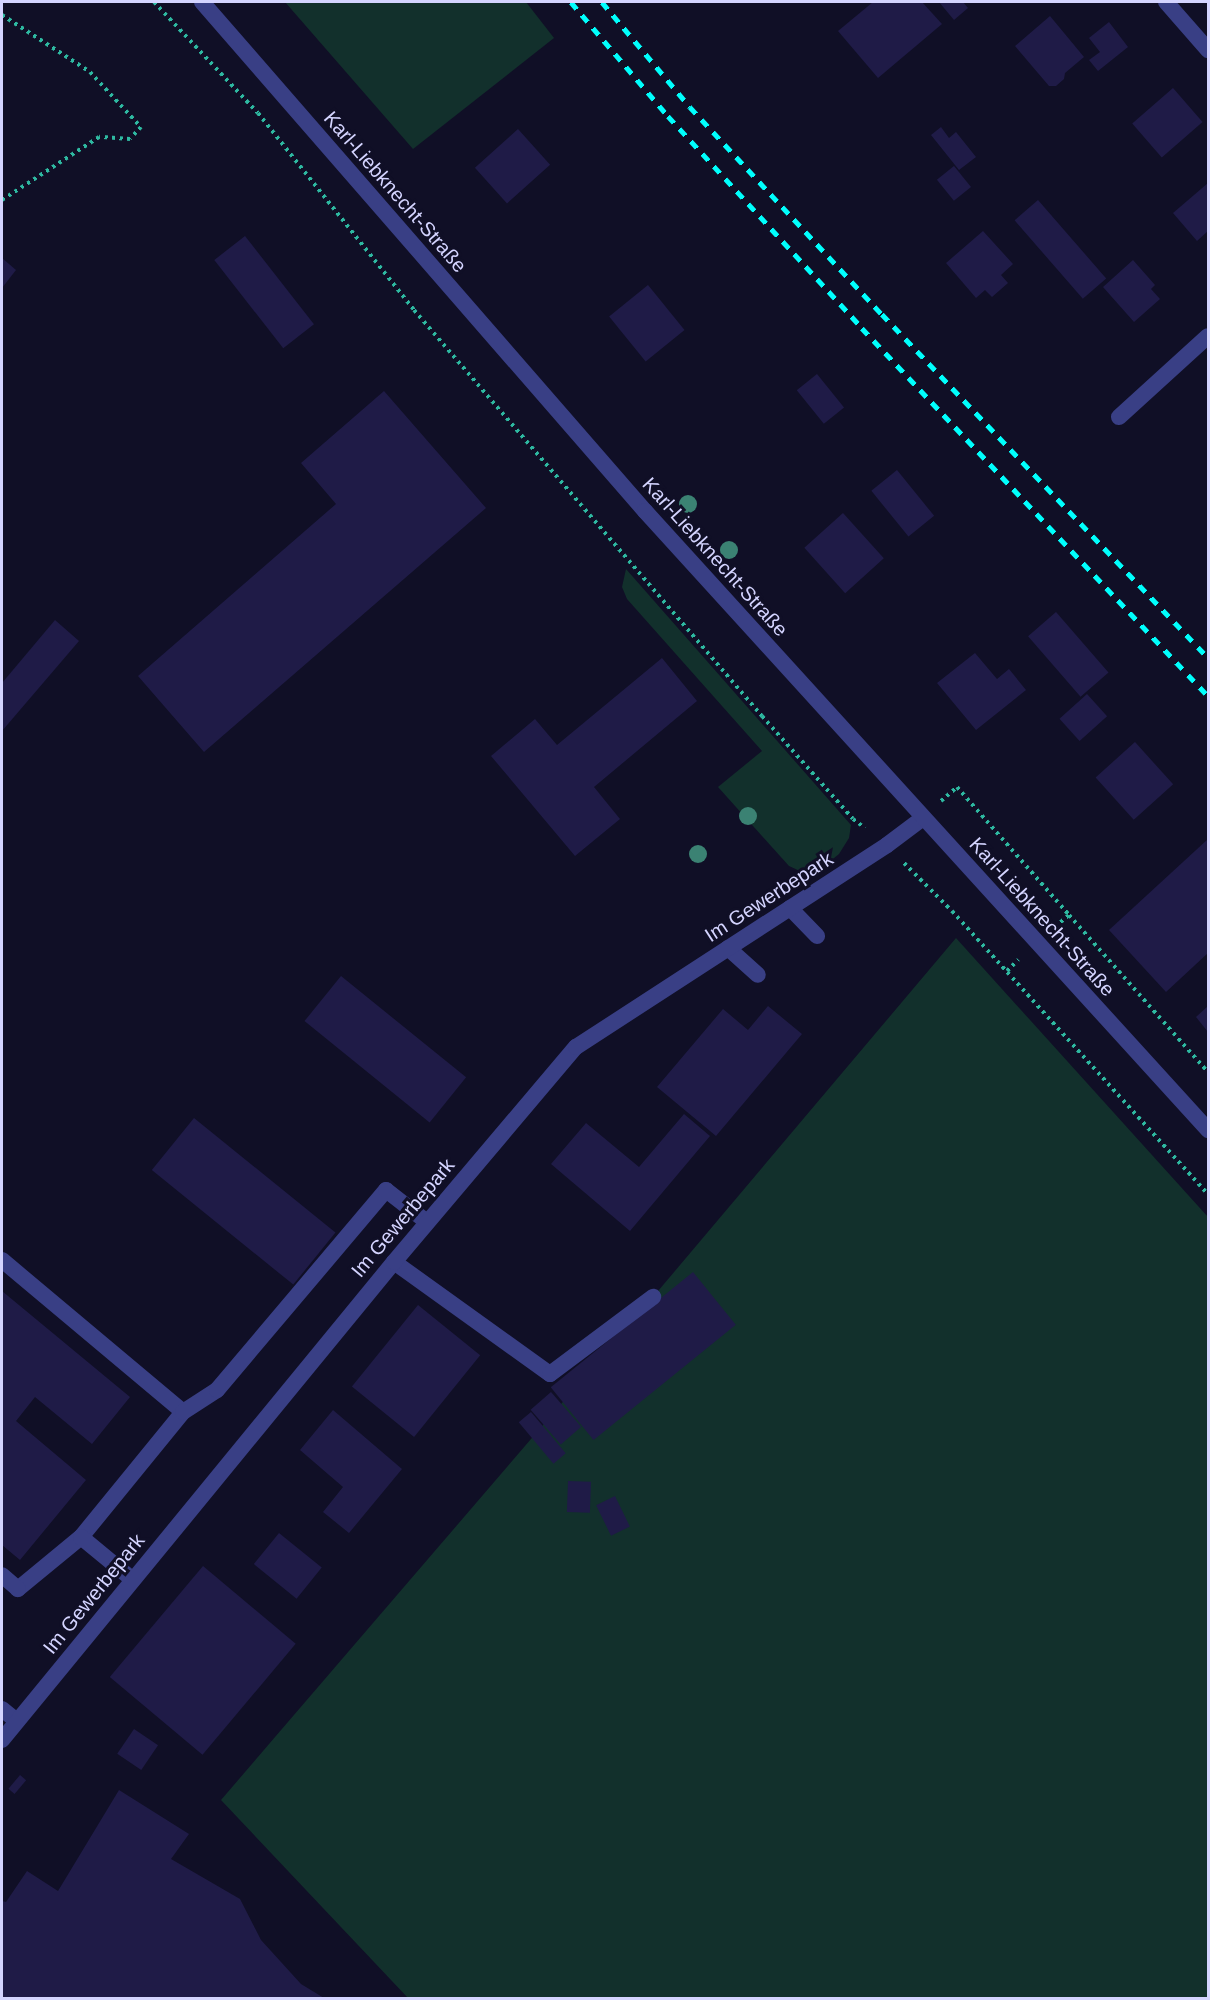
<!DOCTYPE html>
<meta charset="utf-8">
<style>
body{margin:0}
#map{position:relative;width:1210px;height:2000px;overflow:hidden;background:#100f26;font-family:Arial,sans-serif}
div>[style]{position:absolute}
.green>*{inset:0;background:#12302c}
.building>*{inset:0;background:#1f1b47;transform-origin:0 0}
.path>*{height:4px;margin-top:-2px;transform-origin:0;background:repeating-linear-gradient(90deg,#2eb9a1 0 3px,transparent 0 7.5px)}
.service>*{height:16px;margin:-8px;padding:0 8px;transform-origin:8px;border-radius:8px;background:#393f85}
.minor>*{height:16px;margin:-8px;padding:0 8px;transform-origin:8px;border-radius:8px;background:#393f85}
.tertiary>*{height:16px;margin:-8px;padding:0 8px;transform-origin:8px;border-radius:8px;background:#393f85}
.rail>*{height:4.5px;margin-top:-2.25px;transform-origin:0;background:repeating-linear-gradient(90deg,#00fffd 0 9px,transparent 0 17px)}
.trees>*{width:18px;height:18px;margin:-9px;border-radius:50%;background:#3b8273}
span{translate:-50% -50%;white-space:nowrap;text-align:center;line-height:1.15;-webkit-text-stroke:6px #100f26;paint-order:stroke}
.street-label{font-size:20px;color:#d4d4ff}
.frame{position:absolute;inset:0;border:3px solid #d4d4ff;pointer-events:none}
</style>
<div id="map">
<div class="green">
<i style="clip-path:polygon(285px 2px,526px 2px,554px 38px,413px 149px)"></i>
<i style="clip-path:polygon(626px 569px,851px 825px,849px 838px,839px 854px,828px 863px,813px 871px,802px 872px,789px 866px,718px 787px,762px 751px,627px 599px,622px 587px)"></i>
<i style="clip-path:polygon(956px 938px,1208px 1217px,1208px 1998px,408px 1998px,221px 1800px,653px 1297px)"></i>
</div>
<div class="building">
<i style="clip-path:polygon(873px 2px,922px 2px,942px 24px,878px 78px,838px 31px)"></i>
<i style="clip-path:polygon(939px 2px,963px 2px,968px 8px,954px 20px)"></i>
<i style="clip-path:polygon(1050px 16px,1084px 57px,1065px 73px,1064px 79px,1056px 86px,1049px 86px,1015px 46px)"></i>
<i style="clip-path:polygon(1109px 22px,1128px 47px,1098px 71px,1089px 60px,1100px 52px,1089px 38px)"></i>
<i style="left:1173px;top:88px;width:45px;height:54px;rotate:49deg"></i>
<i style="clip-path:polygon(941px 127px,949px 138px,956px 132px,976px 157px,959px 170px,931px 135px)"></i>
<i style="left:518px;top:129px;width:48px;height:58px;rotate:48deg"></i>
<i style="left:954px;top:166px;width:27px;height:22px;rotate:51deg"></i>
<i style="clip-path:polygon(1208px 183px,1208px 231px,1197px 241px,1173px 213px)"></i>
<i style="left:1038px;top:200px;width:104px;height:31px;rotate:49deg"></i>
<i style="clip-path:polygon(983px 231px,1013px 264px,1001px 275px,1008px 283px,992px 297px,985px 290px,976px 298px,946px 263px)"></i>
<i style="left:245px;top:236px;width:112px;height:39px;rotate:52deg"></i>
<i style="clip-path:polygon(2px 258px,16px 270px,2px 288px)"></i>
<i style="clip-path:polygon(1133px 260px,1155px 285px,1151px 289px,1160px 299px,1134px 322px,1103px 287px)"></i>
<i style="left:648px;top:285px;width:58px;height:50px;rotate:51deg"></i>
<i style="left:817px;top:374px;width:43px;height:26px;rotate:51deg"></i>
<i style="clip-path:polygon(384px 391px,486px 508px,204px 752px,138px 676px,336px 504px,301px 463px)"></i>
<i style="left:897px;top:470px;width:59px;height:33px;rotate:51deg"></i>
<i style="left:843px;top:513px;width:61px;height:52px;rotate:48deg"></i>
<i style="left:1056px;top:612px;width:80px;height:37px;rotate:49deg"></i>
<i style="clip-path:polygon(55px 620px,79px 641px,2px 731px,2px 683px)"></i>
<i style="clip-path:polygon(975px 653px,997px 679px,1009px 669px,1026px 690px,976px 730px,937px 683px)"></i>
<i style="clip-path:polygon(662px 658px,697px 701px,594px 787px,620px 819px,575px 856px,491px 756px,535px 719px,557px 745px)"></i>
<i style="left:1087px;top:694px;width:30px;height:37px;rotate:48deg"></i>
<i style="left:1135px;top:742px;width:57px;height:53px;rotate:48deg"></i>
<i style="clip-path:polygon(1208px 839px,1208px 953px,1166px 992px,1109px 930px)"></i>
<i style="left:341px;top:976px;width:161px;height:58px;rotate:39deg"></i>
<i style="clip-path:polygon(768px 1006px,802px 1034px,716px 1136px,657px 1087px,723px 1009px,748px 1030px)"></i>
<i style="clip-path:polygon(1208px 1006px,1208px 1032px,1196px 1017px)"></i>
<i style="clip-path:polygon(684px 1114px,710px 1136px,630px 1231px,551px 1164px,586px 1123px,639px 1167px)"></i>
<i style="left:194px;top:1118px;width:182px;height:67px;rotate:39deg"></i>
<i style="left:693px;top:1272px;width:68px;height:183px;rotate:51deg"></i>
<i style="clip-path:polygon(2px 1291px,130px 1397px,92px 1444px,35px 1397px,16px 1421px,86px 1480px,20px 1560px,2px 1545px)"></i>
<i style="left:418px;top:1305px;width:80px;height:105px;rotate:39deg"></i>
<i style="left:551px;top:1392px;width:46px;height:27px;rotate:49deg"></i>
<i style="clip-path:polygon(333px 1410px,402px 1469px,349px 1533px,323px 1512px,343px 1487px,300px 1450px)"></i>
<i style="left:531px;top:1412px;width:54px;height:16px;rotate:50deg"></i>
<i style="left:568px;top:1481px;width:23px;height:31px;rotate:2deg"></i>
<i style="left:615px;top:1496px;width:34px;height:21px;rotate:64deg"></i>
<i style="left:279px;top:1533px;width:55px;height:40px;rotate:39deg"></i>
<i style="left:203px;top:1566px;width:121px;height:145px;rotate:40deg"></i>
<i style="left:134px;top:1729px;width:29px;height:30px;rotate:34deg"></i>
<i style="left:20px;top:1775px;width:8px;height:18px;rotate:40deg"></i>
<i style="clip-path:polygon(119px 1790px,189px 1834px,171px 1859px,240px 1899px,261px 1940px,301px 1984px,324px 1998px,2px 1998px,2px 1901px,6px 1902px,27px 1871px,58px 1891px)"></i>
</div>
<div class="path">
<i style="left:154px;top:2px;width:152px;rotate:46.9deg"></i>
<i style="left:258px;top:113px;width:251px;rotate:51.6deg"></i>
<i style="left:414px;top:310px;width:535px;rotate:49.4deg"></i>
<i style="left:762px;top:716px;width:137px;rotate:48.5deg"></i>
<i style="left:853px;top:819px;width:15px;rotate:37deg"></i>
<i style="left:2px;top:15px;width:105px;rotate:32.9deg"></i>
<i style="left:90px;top:72px;width:75px;rotate:47.2deg"></i>
<i style="left:141px;top:127px;width:16px;rotate:133deg"></i>
<i style="left:130px;top:139px;width:31px;rotate:-176deg"></i>
<i style="left:99px;top:137px;width:116px;rotate:147deg"></i>
<i style="left:941px;top:801px;width:21px;rotate:-41deg"></i>
<i style="left:957px;top:787px;width:170px;rotate:48.8deg"></i>
<i style="left:904px;top:863px;width:68px;rotate:45deg"></i>
<i style="left:952px;top:911px;width:382px;rotate:47.9deg"></i>
<i style="left:1055px;top:927px;width:18px;rotate:-41deg"></i>
<i style="left:1069px;top:915px;width:210px;rotate:48.5deg"></i>
<i style="left:1007px;top:971px;width:16px;rotate:-45deg"></i>
</div>
<div class="service">
<i style="left:790px;top:908px;width:39px;rotate:46deg"></i>
<i style="left:728px;top:948px;width:40px;rotate:42deg"></i>
<i style="left:2px;top:1260px;width:236px;rotate:40deg"></i>
<i style="left:183px;top:1412px;width:161px;rotate:129.2deg"></i>
<i style="left:81px;top:1537px;width:82px;rotate:140.5deg"></i>
<i style="left:18px;top:1589px;width:21px;rotate:-139deg"></i>
<i style="left:394px;top:1262px;width:192px;rotate:35.7deg"></i>
<i style="left:550px;top:1374px;width:129px;rotate:-36.8deg"></i>
<i style="left:183px;top:1412px;width:40px;rotate:-32.9deg"></i>
<i style="left:217px;top:1390px;width:262px;rotate:-49.8deg"></i>
<i style="left:386px;top:1190px;width:52px;rotate:38deg"></i>
<i style="left:81px;top:1537px;width:67px;rotate:39.6deg"></i>
<i style="left:2px;top:1709px;width:19px;rotate:39deg"></i>
</div>
<div class="minor">
<i style="left:1166px;top:2px;width:64px;rotate:48.8deg"></i>
<i style="left:1119px;top:417px;width:120px;rotate:-42.3deg"></i>
<i style="left:2px;top:1740px;width:618px;rotate:-50.65deg"></i>
<i style="left:394px;top:1262px;width:282px;rotate:-49.8deg"></i>
<i style="left:576px;top:1047px;width:371px;rotate:-33deg"></i>
<i style="left:887px;top:845px;width:45px;rotate:-36.9deg"></i>
</div>
<div class="tertiary">
<i style="left:202px;top:2px;width:675px;rotate:48.97deg"></i>
<i style="left:645px;top:511px;width:837px;rotate:47.71deg"></i>
</div>
<div class="rail">
<i style="left:571px;top:2px;width:150px;rotate:49.6deg"></i>
<i style="left:668px;top:116px;width:287px;rotate:47.5deg"></i>
<i style="left:862px;top:328px;width:505px;rotate:46.76deg"></i>
<i style="left:602px;top:2px;width:137px;rotate:50deg"></i>
<i style="left:690px;top:107px;width:282px;rotate:47.2deg"></i>
<i style="left:882px;top:314px;width:474px;rotate:46.5deg"></i>
</div>
<div class="trees">
<i style="left:688px;top:504px"></i>
<i style="left:729px;top:550px"></i>
<i style="left:748px;top:816px"></i>
<i style="left:698px;top:854px"></i>
</div>
<div class="street-label">
<span style="left:395px;top:192px;rotate:49deg">Karl-Liebknecht-Straße</span>
<span style="left:715px;top:557px;rotate:48deg">Karl-Liebknecht-Straße</span>
<span style="left:769px;top:897px;rotate:-33deg">Im Gewerbepark</span>
<span style="left:1042px;top:917px;rotate:48deg">Karl-Liebknecht-Straße</span>
<span style="left:403px;top:1218px;rotate:-50deg">Im Gewerbepark</span>
<span style="left:94px;top:1594px;rotate:-51deg">Im Gewerbepark</span>
</div>
<div class="frame"></div>
</div>
